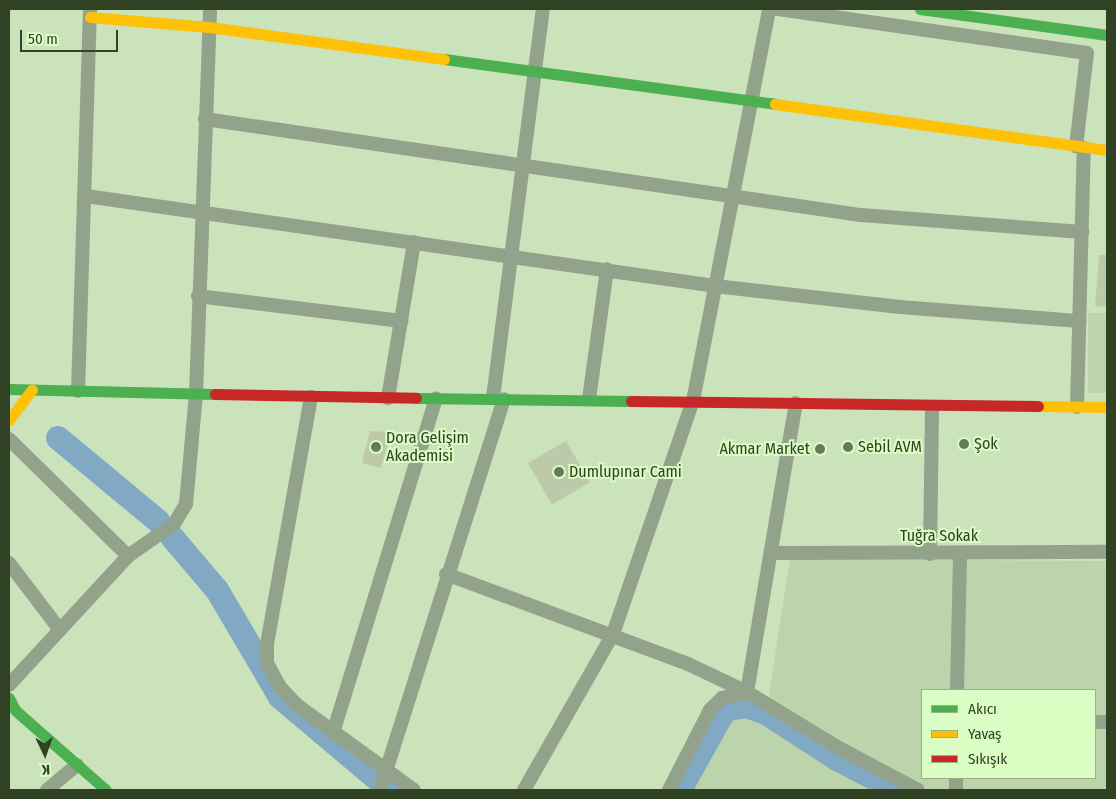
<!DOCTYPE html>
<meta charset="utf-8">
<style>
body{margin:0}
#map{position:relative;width:1116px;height:799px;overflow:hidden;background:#cae3bb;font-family:"Fira Sans Condensed",sans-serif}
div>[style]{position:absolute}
.green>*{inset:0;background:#bbd4ac;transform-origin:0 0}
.river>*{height:24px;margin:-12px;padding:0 12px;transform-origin:12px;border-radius:12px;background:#81a9c3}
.building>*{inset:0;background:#bdcaaa;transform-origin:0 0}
.street>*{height:14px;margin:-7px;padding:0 7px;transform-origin:7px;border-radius:7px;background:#93a28b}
.fast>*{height:11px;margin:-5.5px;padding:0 5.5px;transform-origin:5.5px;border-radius:5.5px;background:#4caf50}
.slow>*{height:11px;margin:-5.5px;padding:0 5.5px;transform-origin:5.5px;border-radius:5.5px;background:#ffc107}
.jam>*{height:11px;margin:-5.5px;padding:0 5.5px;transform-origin:5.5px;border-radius:5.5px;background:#c62828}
.dots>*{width:14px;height:14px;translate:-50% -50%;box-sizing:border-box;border:2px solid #dafdc4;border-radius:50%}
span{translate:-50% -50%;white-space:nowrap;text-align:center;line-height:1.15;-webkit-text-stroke:4px #dafdc4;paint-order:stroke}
.poi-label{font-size:16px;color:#304124}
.left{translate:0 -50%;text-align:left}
.right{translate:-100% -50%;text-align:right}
.street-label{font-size:16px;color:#304124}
.frame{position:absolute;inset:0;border:10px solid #304124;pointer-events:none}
.legend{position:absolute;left:921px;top:689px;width:175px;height:90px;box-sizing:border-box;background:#dafdc4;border:1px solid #96b284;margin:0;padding:6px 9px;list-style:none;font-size:15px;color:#304124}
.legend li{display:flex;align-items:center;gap:10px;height:25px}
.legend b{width:25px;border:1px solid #96b284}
.north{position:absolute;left:20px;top:729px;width:50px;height:50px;-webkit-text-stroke:4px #dafdc4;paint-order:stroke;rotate:177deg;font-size:14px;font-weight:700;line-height:20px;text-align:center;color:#304124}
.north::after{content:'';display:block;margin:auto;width:18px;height:22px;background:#304124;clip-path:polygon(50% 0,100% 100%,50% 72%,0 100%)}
.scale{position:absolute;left:20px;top:30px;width:98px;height:22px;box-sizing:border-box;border:2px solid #304124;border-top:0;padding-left:6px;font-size:15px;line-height:18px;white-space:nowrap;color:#304124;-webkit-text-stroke:4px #dafdc4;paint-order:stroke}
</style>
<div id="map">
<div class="green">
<i style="left:1088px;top:313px;width:19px;height:80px"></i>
<i style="clip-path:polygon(evenodd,790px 559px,1107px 561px,1107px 790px,680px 790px,722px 715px,728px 709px,746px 706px,766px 713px,790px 559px,922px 690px,1095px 690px,1095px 778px,922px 778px,922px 690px)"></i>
</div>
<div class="river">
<i style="left:58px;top:438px;width:130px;rotate:39.7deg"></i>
<i style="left:172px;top:537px;width:70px;rotate:49.7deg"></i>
<i style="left:217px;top:590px;width:124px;rotate:59.5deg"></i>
<i style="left:280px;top:697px;width:144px;rotate:40.2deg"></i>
<i style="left:680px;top:790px;width:86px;rotate:-60.8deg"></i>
<i style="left:722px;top:715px;width:8px;rotate:-45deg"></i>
<i style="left:728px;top:709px;width:18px;rotate:-9deg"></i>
<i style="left:746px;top:706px;width:21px;rotate:19deg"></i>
<i style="left:766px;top:713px;width:85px;rotate:32.9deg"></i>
<i style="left:837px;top:759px;width:68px;rotate:27.3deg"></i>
</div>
<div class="building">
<i style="clip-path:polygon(1099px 255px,1107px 255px,1107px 307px,1095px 306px)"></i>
<i style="clip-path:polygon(370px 431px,391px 432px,381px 468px,362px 463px)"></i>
<i style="left:566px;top:441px;width:48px;height:44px;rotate:60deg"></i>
</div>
<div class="street">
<i style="left:778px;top:9px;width:312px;rotate:8.1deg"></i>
<i style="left:1087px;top:53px;width:94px;rotate:96.7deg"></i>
<i style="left:205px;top:119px;width:663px;rotate:8.33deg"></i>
<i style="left:861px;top:215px;width:222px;rotate:4.4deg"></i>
<i style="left:86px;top:196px;width:635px;rotate:8.14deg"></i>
<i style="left:715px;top:286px;width:186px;rotate:6.5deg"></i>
<i style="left:900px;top:307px;width:180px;rotate:4.5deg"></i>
<i style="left:198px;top:296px;width:205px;rotate:7deg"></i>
<i style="left:78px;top:391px;width:382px;rotate:-88.2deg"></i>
<i style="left:311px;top:397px;width:251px;rotate:100.1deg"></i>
<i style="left:267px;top:644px;width:19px;rotate:90deg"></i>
<i style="left:267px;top:663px;width:27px;rotate:62deg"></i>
<i style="left:280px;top:687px;width:26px;rotate:47deg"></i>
<i style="left:298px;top:706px;width:143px;rotate:35.9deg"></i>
<i style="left:388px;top:398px;width:158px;rotate:-80.5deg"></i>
<i style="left:493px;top:398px;width:392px;rotate:-82.7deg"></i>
<i style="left:589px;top:399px;width:131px;rotate:-82.1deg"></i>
<i style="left:1077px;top:407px;width:259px;rotate:-88.5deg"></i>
<i style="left:9px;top:439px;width:167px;rotate:44.5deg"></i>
<i style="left:771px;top:553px;width:336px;rotate:-0.2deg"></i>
<i style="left:930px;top:554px;width:147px;rotate:-89.2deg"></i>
<i style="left:9px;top:563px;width:84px;rotate:52.7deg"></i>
<i style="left:446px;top:574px;width:258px;rotate:20.4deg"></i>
<i style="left:688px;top:664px;width:65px;rotate:25.4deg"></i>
<i style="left:747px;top:692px;width:108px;rotate:31.3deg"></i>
<i style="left:839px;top:748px;width:89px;rotate:28deg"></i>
<i style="left:9px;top:685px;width:176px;rotate:-47.3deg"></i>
<i style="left:128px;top:556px;width:56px;rotate:-34.8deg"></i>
<i style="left:174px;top:524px;width:23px;rotate:-59deg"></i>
<i style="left:186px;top:504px;width:110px;rotate:-84.8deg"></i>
<i style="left:196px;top:394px;width:385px;rotate:-87.9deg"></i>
<i style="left:957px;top:690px;width:136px;rotate:-88.7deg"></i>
<i style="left:747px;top:692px;width:293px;rotate:-80.4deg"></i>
<i style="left:1095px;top:722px;width:12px"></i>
<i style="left:333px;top:733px;width:350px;rotate:-72.9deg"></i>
<i style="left:47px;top:790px;width:39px;rotate:-40deg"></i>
<i style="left:380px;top:790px;width:410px;rotate:-72.4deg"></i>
<i style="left:524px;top:790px;width:180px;rotate:-60.3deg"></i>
<i style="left:613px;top:634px;width:246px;rotate:-71.1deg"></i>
<i style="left:693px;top:401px;width:399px;rotate:-79deg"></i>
<i style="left:669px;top:790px;width:90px;rotate:-62.9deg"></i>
<i style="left:710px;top:710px;width:17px;rotate:-45deg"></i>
<i style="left:722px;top:698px;width:26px;rotate:-13deg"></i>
<i style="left:956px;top:790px;width:12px;rotate:-90deg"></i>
</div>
<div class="fast">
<i style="left:920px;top:9px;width:189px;rotate:7.9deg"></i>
<i style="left:444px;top:59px;width:334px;rotate:7.7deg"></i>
<i style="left:9px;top:389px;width:206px;rotate:1.4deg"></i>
<i style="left:416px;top:398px;width:215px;rotate:0.8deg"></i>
<i style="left:9px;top:698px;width:13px;rotate:63deg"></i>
<i style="left:15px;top:710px;width:121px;rotate:41.3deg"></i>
</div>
<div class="slow">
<i style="left:90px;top:17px;width:119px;rotate:4.8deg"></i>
<i style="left:209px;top:27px;width:237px;rotate:7.8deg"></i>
<i style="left:775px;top:104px;width:335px;rotate:7.9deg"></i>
<i style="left:1038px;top:406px;width:69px;rotate:0.8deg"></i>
<i style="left:9px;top:420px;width:38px;rotate:-53deg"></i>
</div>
<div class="jam">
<i style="left:215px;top:394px;width:201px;rotate:1.1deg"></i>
<i style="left:631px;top:401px;width:407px;rotate:0.7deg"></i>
</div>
<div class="dots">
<i style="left:964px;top:444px;background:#667a59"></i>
<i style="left:376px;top:447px;background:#667a59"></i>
<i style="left:848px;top:447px;background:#667a59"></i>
<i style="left:820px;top:449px;background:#667a59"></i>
<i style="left:559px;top:472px;background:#667a59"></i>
</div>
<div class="poi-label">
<span class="left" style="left:386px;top:447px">Dora Gelişim<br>Akademisi</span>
<span class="left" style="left:974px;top:444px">Şok</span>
<span class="left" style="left:858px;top:447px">Sebil AVM</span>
<span class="right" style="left:810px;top:449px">Akmar Market</span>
<span class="left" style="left:569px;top:472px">Dumlupınar Cami</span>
</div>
<div class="street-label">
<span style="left:939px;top:536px">Tuğra Sokak</span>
</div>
<div class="frame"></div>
<ul class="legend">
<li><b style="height:6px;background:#4caf50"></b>Akıcı</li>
<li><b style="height:6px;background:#ffc107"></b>Yavaş</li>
<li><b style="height:6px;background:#c62828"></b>Sıkışık</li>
</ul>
<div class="north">K</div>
<div class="scale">50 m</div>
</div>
